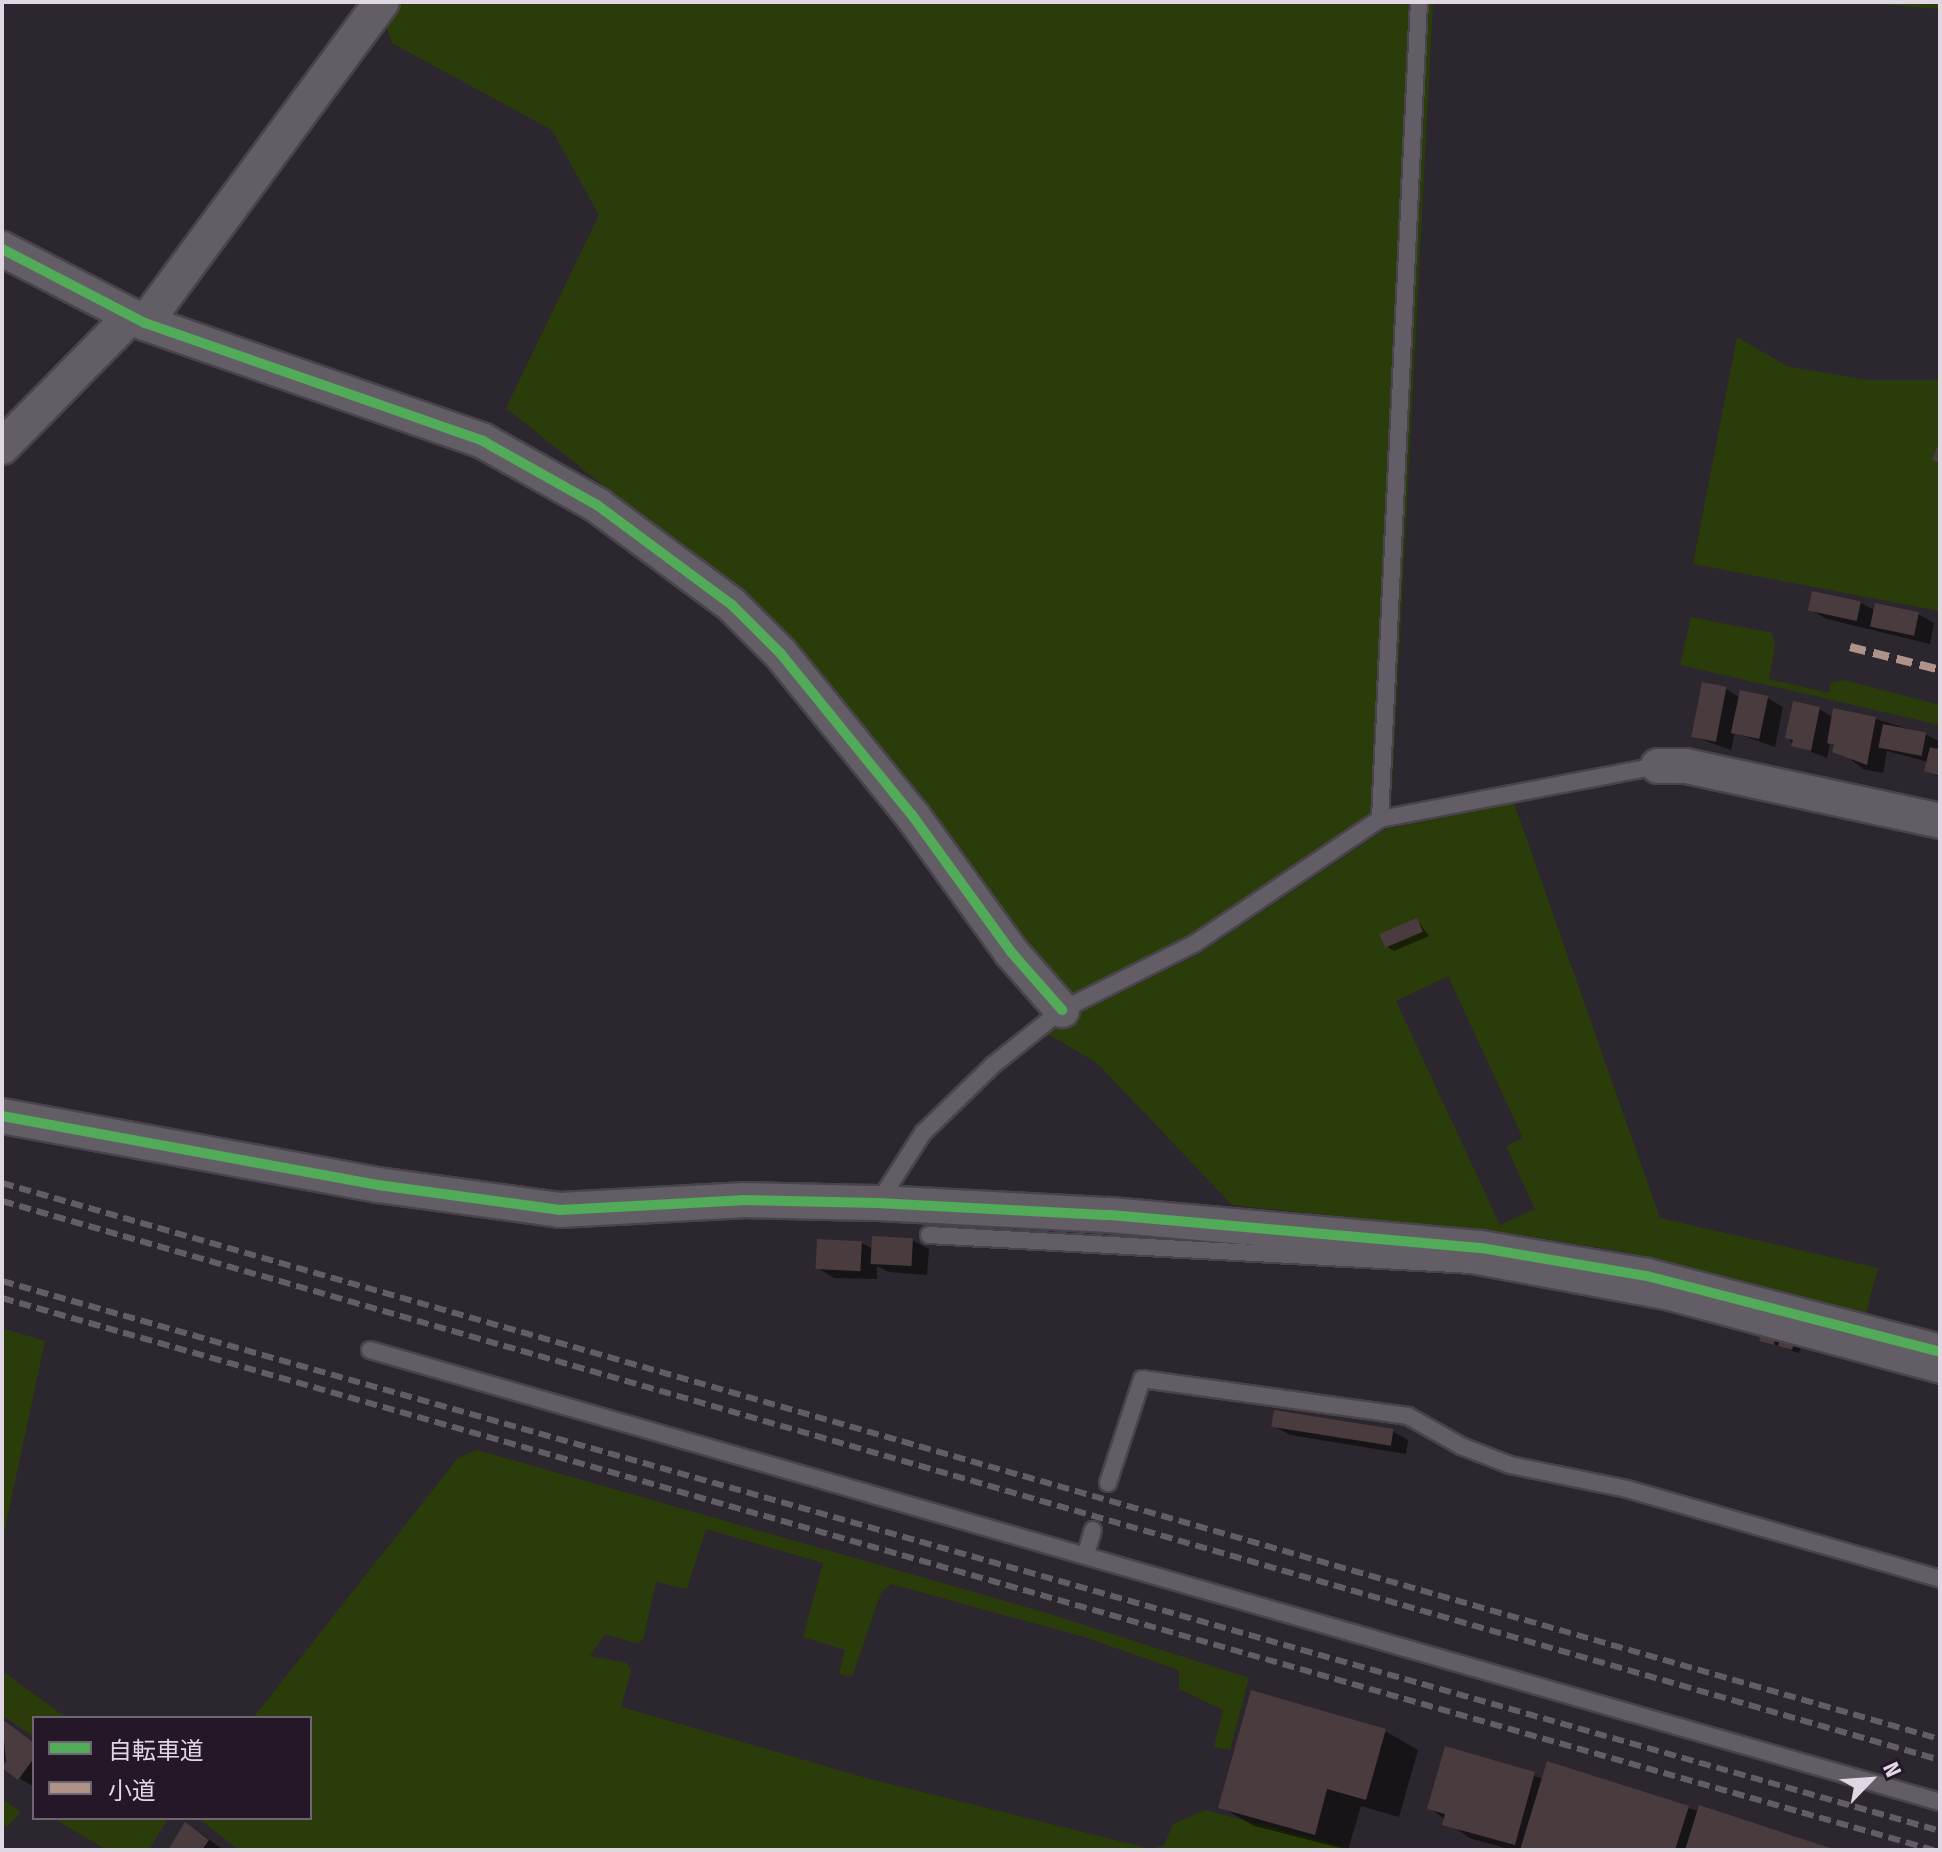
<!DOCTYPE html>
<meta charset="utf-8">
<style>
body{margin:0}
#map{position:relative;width:1942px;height:1852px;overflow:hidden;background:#2c262e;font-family:"Fira Sans Condensed","Noto Sans JP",sans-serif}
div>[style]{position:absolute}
.green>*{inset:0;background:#2b3c0b}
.shadow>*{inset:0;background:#0007;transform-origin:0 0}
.building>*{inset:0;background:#493b3e;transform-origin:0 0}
.roads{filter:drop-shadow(2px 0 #49444b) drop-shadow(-2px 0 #49444b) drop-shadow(0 2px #49444b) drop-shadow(0 -2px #49444b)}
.lane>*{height:16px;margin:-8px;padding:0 8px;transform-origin:8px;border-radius:8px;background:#635e65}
.street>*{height:34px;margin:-17px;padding:0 17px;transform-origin:17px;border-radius:17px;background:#635e65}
.rail>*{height:6px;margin-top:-3px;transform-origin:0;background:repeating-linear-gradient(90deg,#635e65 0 12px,transparent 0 18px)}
.quiet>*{height:8px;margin-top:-4px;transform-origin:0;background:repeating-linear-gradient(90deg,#af9288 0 16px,transparent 0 24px)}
.cycleway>*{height:10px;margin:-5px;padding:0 5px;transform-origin:5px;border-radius:5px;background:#51ab58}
span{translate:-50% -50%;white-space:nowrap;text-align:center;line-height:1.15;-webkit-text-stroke:6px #241828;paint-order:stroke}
.frame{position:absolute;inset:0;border:4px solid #dfd7e2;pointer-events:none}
.legend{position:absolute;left:32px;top:1716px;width:280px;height:104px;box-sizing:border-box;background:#241828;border:2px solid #6f6472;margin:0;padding:10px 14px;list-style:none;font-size:24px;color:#dfd7e2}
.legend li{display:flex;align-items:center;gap:16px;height:40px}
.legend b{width:40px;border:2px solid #6f6472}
.north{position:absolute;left:1830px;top:1740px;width:80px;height:80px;-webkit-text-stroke:6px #241828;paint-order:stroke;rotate:65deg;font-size:22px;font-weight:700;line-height:32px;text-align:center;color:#dfd7e2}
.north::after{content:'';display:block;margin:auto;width:28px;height:36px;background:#dfd7e2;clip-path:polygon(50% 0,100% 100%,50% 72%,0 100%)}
</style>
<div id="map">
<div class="green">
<i style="clip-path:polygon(382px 2px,1433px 2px,1392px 795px,1368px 817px,1190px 938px,1065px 997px,737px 592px,506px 408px,599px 215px,552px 130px,392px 43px,379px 6px)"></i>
<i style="clip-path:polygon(1853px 2px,1940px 2px,1940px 9px)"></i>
<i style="clip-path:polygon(1737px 337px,1787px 366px,1867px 380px,1940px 380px,1940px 611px,1693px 564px)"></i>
<i style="clip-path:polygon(1691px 617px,1772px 633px,1775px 646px,1769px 679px,1829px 693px,1830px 683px,1844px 680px,1940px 705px,1940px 725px,1680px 665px)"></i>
<i style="clip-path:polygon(evenodd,1514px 803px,1660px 1218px,1878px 1268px,1865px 1316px,1625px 1252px,1527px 1236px,1232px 1205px,1097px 1063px,1048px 1034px,1073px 1016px,1199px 954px,1386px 829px,1514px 803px,1448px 976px,1523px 1138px,1506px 1146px,1535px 1209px,1500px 1225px,1396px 1001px,1448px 976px)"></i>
<i style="clip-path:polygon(2px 1328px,45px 1341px,2px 1543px)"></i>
<i style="clip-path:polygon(477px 1450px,1050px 1614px,1249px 1678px,1230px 1750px,1214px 1747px,1223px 1710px,1179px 1689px,1179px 1670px,1084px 1637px,891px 1584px,881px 1593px,852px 1677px,839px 1674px,845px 1650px,803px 1637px,823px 1563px,706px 1529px,687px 1589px,656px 1582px,643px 1640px,635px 1643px,605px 1634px,590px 1656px,627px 1663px,631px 1671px,621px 1707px,870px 1779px,1151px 1849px,1164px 1845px,1173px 1824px,1205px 1810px,1355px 1850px,239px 1850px,198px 1818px,310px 1818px,310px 1718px,253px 1718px,458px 1458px)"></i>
<i style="clip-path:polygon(2px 1672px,2px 1671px,67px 1718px,34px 1718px,34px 1737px,2px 1715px)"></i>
<i style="clip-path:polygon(2px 1799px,21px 1812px,8px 1826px,2px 1825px)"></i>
<i style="clip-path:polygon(53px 1818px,168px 1818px,149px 1850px,107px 1850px)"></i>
</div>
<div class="shadow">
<i style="clip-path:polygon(1814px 594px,1861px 603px,1876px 611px,1918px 614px,1934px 623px,1930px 644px,1827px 619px,1811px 610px)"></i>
<i style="clip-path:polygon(1726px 689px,1741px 698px,1767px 698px,1783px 707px,1775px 747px,1735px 733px,1731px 750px,1692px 736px)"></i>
<i style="clip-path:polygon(1819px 709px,1834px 718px,1876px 719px,1925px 734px,1940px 742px,1940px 778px,1926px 770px,1928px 762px,1887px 751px,1883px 773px,1863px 769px,1830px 743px,1827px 758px,1794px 745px,1787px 737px)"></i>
<i style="clip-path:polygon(1417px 920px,1429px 936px,1394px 951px,1387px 947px)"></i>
<i style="clip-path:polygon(912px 1240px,929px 1249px,927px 1275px,889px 1272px,877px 1266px,877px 1279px,834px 1278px,818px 1268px,862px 1243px,873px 1249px)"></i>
<i style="left:1764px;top:1332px;width:40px;height:8px;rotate:20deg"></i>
<i style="clip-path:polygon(1274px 1426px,1392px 1431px,1408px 1440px,1406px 1454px,1290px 1435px)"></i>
<i style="clip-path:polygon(2px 1720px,34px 1743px,34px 1787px,19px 1778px,2px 1757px)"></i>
<i style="clip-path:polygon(1385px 1731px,1418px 1750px,1399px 1817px,1361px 1806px,1348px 1850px,1254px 1826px,1221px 1807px)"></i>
<i style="clip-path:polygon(1446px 1748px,1544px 1779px,1688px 1808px,1829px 1850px,1512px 1850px,1469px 1838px,1430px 1808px)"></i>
<i style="clip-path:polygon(186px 1825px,202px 1834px,223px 1850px,171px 1850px)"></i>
</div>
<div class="building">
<i style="clip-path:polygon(1940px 440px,1940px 463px,1932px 460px)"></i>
<i style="left:1812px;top:591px;width:50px;height:20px;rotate:12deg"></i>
<i style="left:1875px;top:603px;width:45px;height:24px;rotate:12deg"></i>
<i style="left:1702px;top:682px;width:25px;height:56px;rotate:11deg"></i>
<i style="left:1740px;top:690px;width:29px;height:44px;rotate:12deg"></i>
<i style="clip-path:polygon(1793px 701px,1820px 707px,1811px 751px,1791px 746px,1793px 740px,1785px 738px)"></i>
<i style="clip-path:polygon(1833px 708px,1876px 717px,1867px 765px,1832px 752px,1834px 745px,1827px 743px)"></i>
<i style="left:1883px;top:724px;width:44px;height:24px;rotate:11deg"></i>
<i style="clip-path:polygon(1940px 742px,1940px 776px,1924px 771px,1930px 747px,1937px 749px)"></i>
<i style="left:1417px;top:918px;width:15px;height:41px;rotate:67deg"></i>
<i style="left:872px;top:1236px;width:41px;height:28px;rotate:3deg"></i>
<i style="left:817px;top:1239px;width:45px;height:30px;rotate:3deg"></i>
<i style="clip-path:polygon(1763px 1330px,1776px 1334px,1774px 1345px,1759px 1341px)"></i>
<i style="clip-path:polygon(1782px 1335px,1795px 1340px,1792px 1350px,1778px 1346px)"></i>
<i style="left:1274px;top:1410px;width:121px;height:17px;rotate:9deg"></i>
<i style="clip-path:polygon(1251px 1690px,1386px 1729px,1366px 1800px,1327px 1789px,1315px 1835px,1218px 1808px)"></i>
<i style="clip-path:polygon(2px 1719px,34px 1743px,34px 1758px,18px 1780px,2px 1768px,6px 1762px)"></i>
<i style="clip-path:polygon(1445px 1746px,1535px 1772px,1515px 1845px,1442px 1825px,1445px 1814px,1427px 1809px)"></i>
<i style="clip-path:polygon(1547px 1761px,1689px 1806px,1675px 1850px,1520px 1850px)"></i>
<i style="clip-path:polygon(1699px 1805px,1833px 1849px,1833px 1850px,1685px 1850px)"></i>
<i style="clip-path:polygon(185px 1822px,209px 1840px,202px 1850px,168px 1850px)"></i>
</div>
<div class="roads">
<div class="lane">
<i style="left:1380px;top:819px;width:818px;rotate:-87.27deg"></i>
<i style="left:878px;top:1203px;width:83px;rotate:-57.3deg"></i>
<i style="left:923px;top:1133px;width:98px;rotate:-44.2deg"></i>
<i style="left:993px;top:1065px;width:88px;rotate:-38.6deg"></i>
<i style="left:1062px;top:1010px;width:148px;rotate:-26.6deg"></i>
<i style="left:1194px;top:944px;width:224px;rotate:-33.9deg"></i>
<i style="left:1380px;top:819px;width:283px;rotate:-10.8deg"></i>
<i style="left:929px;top:1235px;width:544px;rotate:3.16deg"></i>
<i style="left:1472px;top:1265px;width:201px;rotate:10.6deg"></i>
<i style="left:1670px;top:1302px;width:280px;rotate:15.1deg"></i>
<i style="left:370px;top:1350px;width:1634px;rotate:16.06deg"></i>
<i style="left:1108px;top:1483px;width:109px;rotate:-71.9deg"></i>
<i style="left:1142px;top:1379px;width:269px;rotate:7.9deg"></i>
<i style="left:1408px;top:1416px;width:61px;rotate:29.5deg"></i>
<i style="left:1461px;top:1446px;width:53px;rotate:21.2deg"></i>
<i style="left:1510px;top:1465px;width:119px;rotate:11.6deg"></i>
<i style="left:1627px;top:1489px;width:326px;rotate:16deg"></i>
<i style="left:1086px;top:1554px;width:25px;rotate:-74deg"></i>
</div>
<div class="street">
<i style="left:2px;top:249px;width:161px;rotate:27.4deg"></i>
<i style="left:145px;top:323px;width:358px;rotate:19.2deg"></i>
<i style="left:483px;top:441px;width:131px;rotate:29.3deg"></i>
<i style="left:597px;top:505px;width:168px;rotate:36.5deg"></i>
<i style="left:732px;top:605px;width:69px;rotate:45deg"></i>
<i style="left:781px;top:654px;width:208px;rotate:50.9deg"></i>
<i style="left:912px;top:815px;width:170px;rotate:54.1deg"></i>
<i style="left:1012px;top:953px;width:76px;rotate:48.7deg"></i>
<i style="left:145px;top:323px;width:399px;rotate:-53.6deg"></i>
<i style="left:2px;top:447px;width:184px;rotate:-45.4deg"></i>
<i style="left:1658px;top:766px;width:28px"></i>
<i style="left:1686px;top:766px;width:260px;rotate:12.2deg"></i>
<i style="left:2px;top:1116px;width:382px;rotate:10.4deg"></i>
<i style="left:378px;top:1185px;width:184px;rotate:7.8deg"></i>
<i style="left:560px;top:1210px;width:182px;rotate:-3.1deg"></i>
<i style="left:742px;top:1200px;width:136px;rotate:1.3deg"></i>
<i style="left:878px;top:1203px;width:232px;rotate:3deg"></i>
<i style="left:1110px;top:1215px;width:372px;rotate:5.1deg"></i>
<i style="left:1481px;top:1248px;width:168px;rotate:9.6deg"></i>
<i style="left:1647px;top:1276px;width:303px;rotate:14.5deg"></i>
</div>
</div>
<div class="rail">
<i style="left:2px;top:1183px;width:2016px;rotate:16.01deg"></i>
<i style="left:2px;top:1201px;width:2017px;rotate:16.09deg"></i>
<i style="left:2px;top:1281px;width:2015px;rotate:15.84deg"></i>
<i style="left:2px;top:1298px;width:2009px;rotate:15.95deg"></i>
</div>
<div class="quiet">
<i style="left:1850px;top:647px;width:93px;rotate:14.3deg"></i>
</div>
<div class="cycleway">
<i style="left:2px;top:249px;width:161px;rotate:27.4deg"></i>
<i style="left:145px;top:323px;width:358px;rotate:19.2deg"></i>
<i style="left:483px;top:441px;width:131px;rotate:29.3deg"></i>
<i style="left:597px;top:505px;width:168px;rotate:36.5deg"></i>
<i style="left:732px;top:605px;width:69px;rotate:45deg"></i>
<i style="left:781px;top:654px;width:208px;rotate:50.9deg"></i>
<i style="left:912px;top:815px;width:170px;rotate:54.1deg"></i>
<i style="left:1012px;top:953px;width:76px;rotate:48.7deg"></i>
<i style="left:2px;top:1116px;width:382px;rotate:10.4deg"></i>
<i style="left:378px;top:1185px;width:184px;rotate:7.8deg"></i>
<i style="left:560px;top:1210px;width:182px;rotate:-3.1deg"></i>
<i style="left:742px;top:1200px;width:136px;rotate:1.3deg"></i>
<i style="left:878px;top:1203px;width:232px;rotate:3deg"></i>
<i style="left:1110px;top:1215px;width:372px;rotate:5.1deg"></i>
<i style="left:1481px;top:1248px;width:168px;rotate:9.6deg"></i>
<i style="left:1647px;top:1276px;width:303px;rotate:14.5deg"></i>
</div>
<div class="frame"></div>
<ul class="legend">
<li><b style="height:10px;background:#51ab58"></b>自転車道</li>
<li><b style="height:10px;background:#af9288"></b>小道</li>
</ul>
<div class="north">N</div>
</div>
